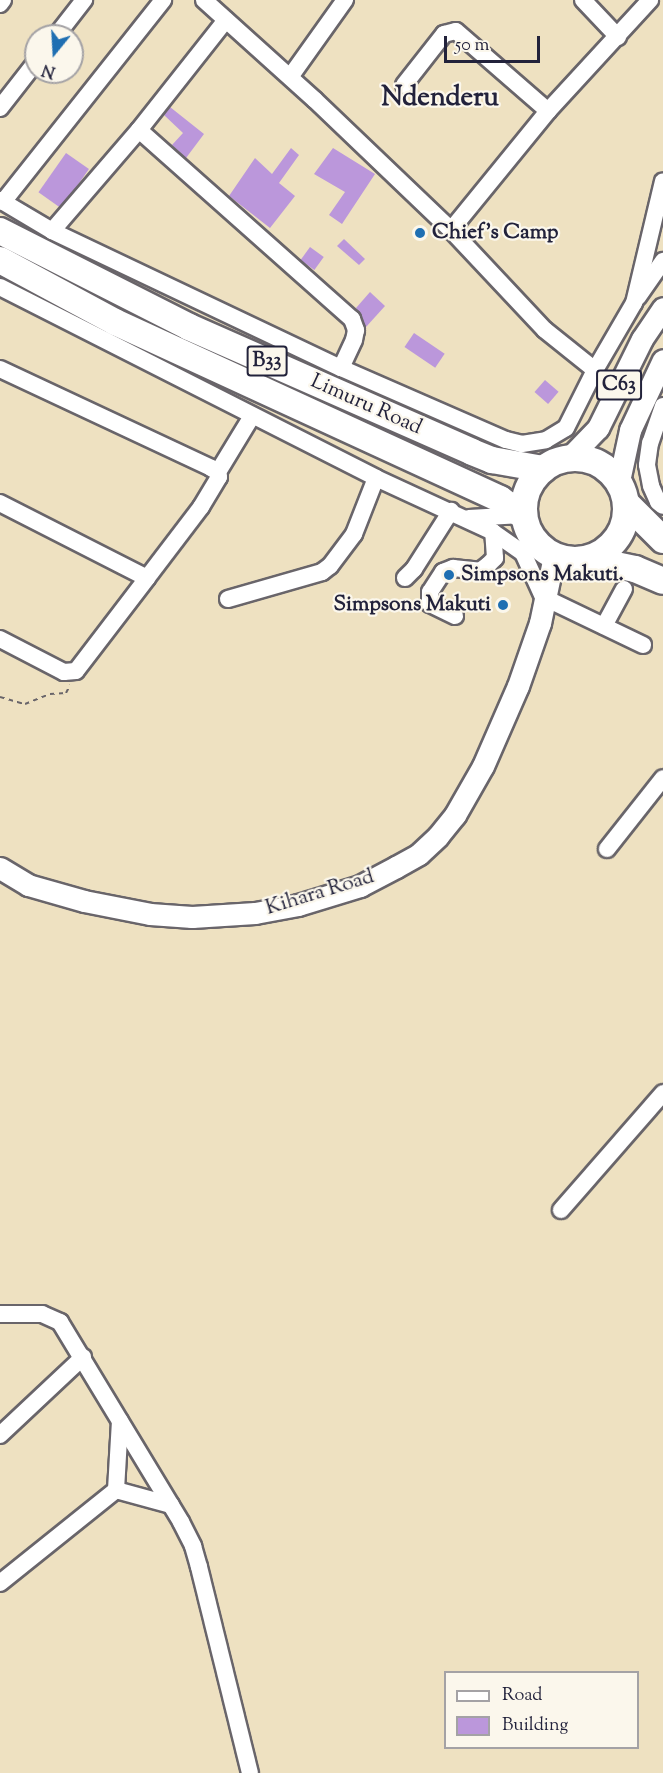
<!DOCTYPE html>
<style>
body{margin:0}
#map{position:relative;width:663px;height:1773px;overflow:hidden;background:#eee1c1;font-family:"Sorts Mill Goudy",serif}
div>[style]{position:absolute}
.building>*{inset:0;background:#bb97db;transform-origin:0 0}
.path>*{height:2px;margin-top:-1px;transform-origin:0;background:repeating-linear-gradient(90deg,#69656a 0 4.5px,transparent 0 9px)}
.roads{filter:drop-shadow(2px 0 #69656a) drop-shadow(-2px 0 #69656a) drop-shadow(0 2px #69656a) drop-shadow(0 -2px #69656a)}
.minor>*{height:16px;margin:-8px;padding:0 8px;transform-origin:8px;border-radius:8px;background:#fff}
.major>*{height:21px;margin:-10.5px;padding:0 10.5px;transform-origin:10.5px;border-radius:10.5px;background:#fff}
.highway>*{height:26px;margin:-13px;padding:0 13px;transform-origin:13px;border-radius:13px;background:#fff}
.highway>.ring{margin:-13px;padding:0;box-sizing:content-box;background:none;border:26px solid #fff;border-radius:50%}
.dots>*{width:16px;height:16px;translate:-50% -50%;box-sizing:border-box;border:3px solid #fbf7ec;border-radius:50%}
span{translate:-50% -50%;white-space:nowrap;text-align:center;line-height:1.15;-webkit-text-stroke:4.5px #fbf7ec;paint-order:stroke}
.shield-label span{padding:2px 4px;background:#fbf7ec;border:2px solid;border-radius:4px;-webkit-text-stroke-width:0}
.shield-label{font-size:20px;color:#22223b;font-weight:700}
.poi-label{font-size:21px;color:#22223b;font-weight:700}
.left{translate:0 -50%;text-align:left}
.right{translate:-100% -50%;text-align:right}
.street-label{font-size:21px;color:#22223b}
.district-label{font-size:27px;color:#22223b;font-weight:700}
.legend{position:absolute;left:444px;top:1671px;width:195px;height:78px;box-sizing:border-box;background:#fbf7ec;border:2px solid #a4a2a5;margin:0;padding:8px 10px;list-style:none;font-size:18px;color:#22223b}
.legend li{display:flex;align-items:center;gap:12px;height:30px}
.legend b{width:30px;border:2px solid #a4a2a5}
.north{position:absolute;left:24px;top:24px;width:60px;height:60px;box-sizing:border-box;background:#fbf7ec;border:2px solid #a4a2a5;border-radius:50%;rotate:198deg;font-size:16px;font-weight:700;line-height:24px;text-align:center;color:#22223b}
.north::after{content:'';display:block;margin:auto;width:21px;height:27px;background:#1f6fb2;clip-path:polygon(50% 0,100% 100%,50% 72%,0 100%)}
.scale{position:absolute;left:444px;top:36px;width:96px;height:27px;box-sizing:border-box;border:3px solid #22223b;border-top:0;padding-left:8px;font-size:18px;line-height:21px;white-space:nowrap;color:#22223b;-webkit-text-stroke:4px #fbf7ec;paint-order:stroke}
</style>
<div id="map">
<div class="building">
<i style="clip-path:polygon(170px 107px,204px 134px,186px 158px,172px 145px,183px 133px,164px 115px)"></i>
<i style="clip-path:polygon(291px 148px,299px 155px,279px 183px,295px 196px,270px 228px,229px 196px,255px 158px,272px 174px)"></i>
<i style="clip-path:polygon(333px 148px,375px 174px,342px 224px,329px 215px,345px 192px,314px 174px)"></i>
<i style="left:66px;top:153px;width:28px;height:48px;rotate:35deg"></i>
<i style="clip-path:polygon(344px 239px,365px 259px,359px 265px,337px 246px)"></i>
<i style="left:310px;top:247px;width:17px;height:16px;rotate:36deg"></i>
<i style="clip-path:polygon(370px 292px,385px 306px,366px 327px,356px 308px)"></i>
<i style="left:414px;top:333px;width:37px;height:17px;rotate:34deg"></i>
<i style="left:545px;top:380px;width:18px;height:16px;rotate:41deg"></i>
</div>
<div class="path">
<i style="left:0;top:697px;width:26px;rotate:16deg"></i>
<i style="left:25px;top:704px;width:27px;rotate:-22deg"></i>
<i style="left:50px;top:694px;width:16px;rotate:-4deg"></i>
<i style="left:66px;top:693px;width:9px;rotate:-63deg"></i>
</div>
<div class="roads">
<div class="minor">
<i style="left:204px;top:0;width:149px;rotate:42deg"></i>
<i style="left:315px;top:100px;width:188px;rotate:43.7deg"></i>
<i style="left:451px;top:230px;width:137px;rotate:46.8deg"></i>
<i style="left:545px;top:330px;width:64px;rotate:38.7deg"></i>
<i style="left:583px;top:0;width:51px;rotate:46.6deg"></i>
<i style="left:0;top:4px;width:5px;rotate:-53deg"></i>
<i style="left:56px;top:36px;width:46px;rotate:-52.1deg"></i>
<i style="left:290px;top:77px;width:95px;rotate:-54.5deg"></i>
<i style="left:404px;top:85px;width:65px;rotate:-51.9deg"></i>
<i style="left:444px;top:34px;width:12px;rotate:-14deg"></i>
<i style="left:456px;top:31px;width:122px;rotate:41deg"></i>
<i style="left:0;top:108px;width:58px;rotate:-52deg"></i>
<i style="left:139px;top:130px;width:285px;rotate:41.6deg"></i>
<i style="left:352px;top:319px;width:12px;rotate:70deg"></i>
<i style="left:356px;top:330px;width:10px;rotate:101deg"></i>
<i style="left:354px;top:340px;width:31px;rotate:115deg"></i>
<i style="left:0;top:200px;width:61px;rotate:30.8deg"></i>
<i style="left:52px;top:231px;width:320px;rotate:25.4deg"></i>
<i style="left:341px;top:368px;width:180px;rotate:23.6deg"></i>
<i style="left:506px;top:440px;width:16px;rotate:14deg"></i>
<i style="left:522px;top:444px;width:24px;rotate:-9deg"></i>
<i style="left:546px;top:440px;width:23px;rotate:-31deg"></i>
<i style="left:566px;top:428px;width:65px;rotate:-63.4deg"></i>
<i style="left:595px;top:370px;width:78px;rotate:-59.8deg"></i>
<i style="left:634px;top:303px;width:125px;rotate:-76.6deg"></i>
<i style="left:3px;top:202px;width:258px;rotate:-51.6deg"></i>
<i style="left:451px;top:230px;width:154px;rotate:-50.8deg"></i>
<i style="left:548px;top:111px;width:151px;rotate:-47.4deg"></i>
<i style="left:52px;top:231px;width:133px;rotate:-49.3deg"></i>
<i style="left:139px;top:130px;width:140px;rotate:-51.7deg"></i>
<i style="left:0;top:287px;width:422px;rotate:26.9deg"></i>
<i style="left:376px;top:478px;width:129px;rotate:24.8deg"></i>
<i style="left:493px;top:532px;width:37px;rotate:35deg"></i>
<i style="left:523px;top:553px;width:48px;rotate:65.6deg"></i>
<i style="left:543px;top:597px;width:111px;rotate:25.6deg"></i>
<i style="left:638px;top:297px;width:44px;rotate:-55.2deg"></i>
<i style="left:0;top:369px;width:233px;rotate:25.1deg"></i>
<i style="left:211px;top:468px;width:8px;rotate:30deg"></i>
<i style="left:218px;top:472px;width:5px;rotate:79deg"></i>
<i style="left:219px;top:477px;width:35px;rotate:121deg"></i>
<i style="left:201px;top:507px;width:89px;rotate:127.3deg"></i>
<i style="left:147px;top:578px;width:165px;rotate:-153deg"></i>
<i style="left:663px;top:406px;width:39px;rotate:109deg"></i>
<i style="left:650px;top:443px;width:22px;rotate:98deg"></i>
<i style="left:647px;top:465px;width:21px;rotate:79deg"></i>
<i style="left:651px;top:486px;width:17px;rotate:66deg"></i>
<i style="left:658px;top:502px;width:6px;rotate:39deg"></i>
<i style="left:218px;top:472px;width:66px;rotate:-58.7deg"></i>
<i style="left:469px;top:518px;width:53px;rotate:-3.2deg"></i>
<i style="left:405px;top:578px;width:13px;rotate:-45deg"></i>
<i style="left:414px;top:569px;width:69px;rotate:-57.5deg"></i>
<i style="left:228px;top:599px;width:98px;rotate:-16deg"></i>
<i style="left:322px;top:572px;width:10px;rotate:-37deg"></i>
<i style="left:330px;top:566px;width:40px;rotate:-53deg"></i>
<i style="left:354px;top:534px;width:60px;rotate:-68.6deg"></i>
<i style="left:455px;top:616px;width:28px;rotate:-154deg"></i>
<i style="left:430px;top:604px;width:12px;rotate:-90deg"></i>
<i style="left:430px;top:592px;width:24px;rotate:-57deg"></i>
<i style="left:443px;top:572px;width:11px;rotate:-22deg"></i>
<i style="left:453px;top:568px;width:27px;rotate:6deg"></i>
<i style="left:480px;top:571px;width:10px;rotate:-37deg"></i>
<i style="left:488px;top:565px;width:10px;rotate:-45deg"></i>
<i style="left:495px;top:558px;width:26px;rotate:-94deg"></i>
<i style="left:604px;top:626px;width:42px;rotate:-61.6deg"></i>
<i style="left:0;top:639px;width:72px;rotate:27.3deg"></i>
<i style="left:64px;top:672px;width:12px;rotate:-5deg"></i>
<i style="left:76px;top:671px;width:117px;rotate:-52.6deg"></i>
<i style="left:607px;top:849px;width:90px;rotate:-51.7deg"></i>
<i style="left:561px;top:1210px;width:155px;rotate:-48.9deg"></i>
<i style="left:0;top:1314px;width:42px"></i>
<i style="left:42px;top:1314px;width:20px;rotate:24deg"></i>
<i style="left:60px;top:1322px;width:234px;rotate:58.8deg"></i>
<i style="left:181px;top:1522px;width:27px;rotate:63deg"></i>
<i style="left:193px;top:1546px;width:22px;rotate:74deg"></i>
<i style="left:199px;top:1567px;width:212px;rotate:76.1deg"></i>
<i style="left:0;top:1435px;width:114px;rotate:-43.2deg"></i>
<i style="left:116px;top:1490px;width:57px;rotate:15.3deg"></i>
<i style="left:0;top:1583px;width:149px;rotate:-38.7deg"></i>
<i style="left:116px;top:1490px;width:69px;rotate:-86.7deg"></i>
</div>
<div class="major">
<i style="left:569px;top:458px;width:42px;rotate:-46deg"></i>
<i style="left:598px;top:428px;width:99px;rotate:-63.7deg"></i>
<i style="left:642px;top:339px;width:37px;rotate:-56deg"></i>
<i style="left:619px;top:481px;width:52px;rotate:-77.8deg"></i>
<i style="left:630px;top:430px;width:77px;rotate:-64.8deg"></i>
<i style="left:0;top:868px;width:33px;rotate:31deg"></i>
<i style="left:28px;top:885px;width:58px;rotate:15.9deg"></i>
<i style="left:84px;top:901px;width:67px;rotate:11.1deg"></i>
<i style="left:150px;top:914px;width:42px;rotate:4.1deg"></i>
<i style="left:192px;top:917px;width:63px;rotate:-3.6deg"></i>
<i style="left:255px;top:913px;width:44px;rotate:-10.5deg"></i>
<i style="left:298px;top:905px;width:65px;rotate:-17deg"></i>
<i style="left:360px;top:886px;width:41px;rotate:-27.8deg"></i>
<i style="left:396px;top:867px;width:26px;rotate:-29deg"></i>
<i style="left:419px;top:854px;width:26px;rotate:-43deg"></i>
<i style="left:438px;top:836px;width:27px;rotate:-51deg"></i>
<i style="left:455px;top:815px;width:56px;rotate:-60.3deg"></i>
<i style="left:483px;top:766px;width:87px;rotate:-66.4deg"></i>
<i style="left:518px;top:686px;width:67px;rotate:-70.8deg"></i>
<i style="left:540px;top:623px;width:68px;rotate:-78.2deg"></i>
</div>
<div class="highway">
<i style="left:0;top:231px;width:212px;rotate:26.9deg"></i>
<i style="left:189px;top:327px;width:309px;rotate:23.8deg"></i>
<i style="left:472px;top:452px;width:22px;rotate:22deg"></i>
<i style="left:492px;top:460px;width:52px;rotate:10deg"></i>
<i style="left:0;top:260px;width:131px;rotate:28.3deg"></i>
<i style="left:115px;top:322px;width:424px;rotate:24.7deg"></i>
<i style="left:500px;top:499px;width:27px;rotate:36deg"></i>
<i class="ring" style="left:524px;top:458px;width:76px;height:76px"></i>
<i style="left:627px;top:504px;width:51px;rotate:45deg"></i>
<i style="left:587px;top:559px;width:49px;rotate:11.8deg"></i>
<i style="left:635px;top:569px;width:30px;rotate:23deg"></i>
</div>
</div>
<div class="dots">
<i style="left:420px;top:233px;background:#1f6fb2"></i>
<i style="left:449px;top:575px;background:#1f6fb2"></i>
<i style="left:503px;top:605px;background:#1f6fb2"></i>
</div>
<div class="shield-label">
<span style="left:267px;top:361px">B33</span>
<span style="left:619px;top:385px">C63</span>
</div>
<div class="poi-label">
<span class="left" style="left:432px;top:233px">Chief's Camp</span>
<span class="left" style="left:461px;top:575px">Simpsons Makuti.</span>
<span class="right" style="left:491px;top:605px">Simpsons Makuti</span>
</div>
<div class="street-label">
<span style="left:366px;top:405px;rotate:24deg">Limuru Road</span>
<span style="left:320px;top:893px;rotate:-17deg">Kihara Road</span>
</div>
<div class="district-label">
<span style="left:440px;top:99px">Ndenderu</span>
</div>
<ul class="legend">
<li><b style="height:8px;background:#fff"></b>Road</li>
<li><b style="height:16px;background:#bb97db"></b>Building</li>
</ul>
<div class="north">N</div>
<div class="scale">50 m</div>
</div>
